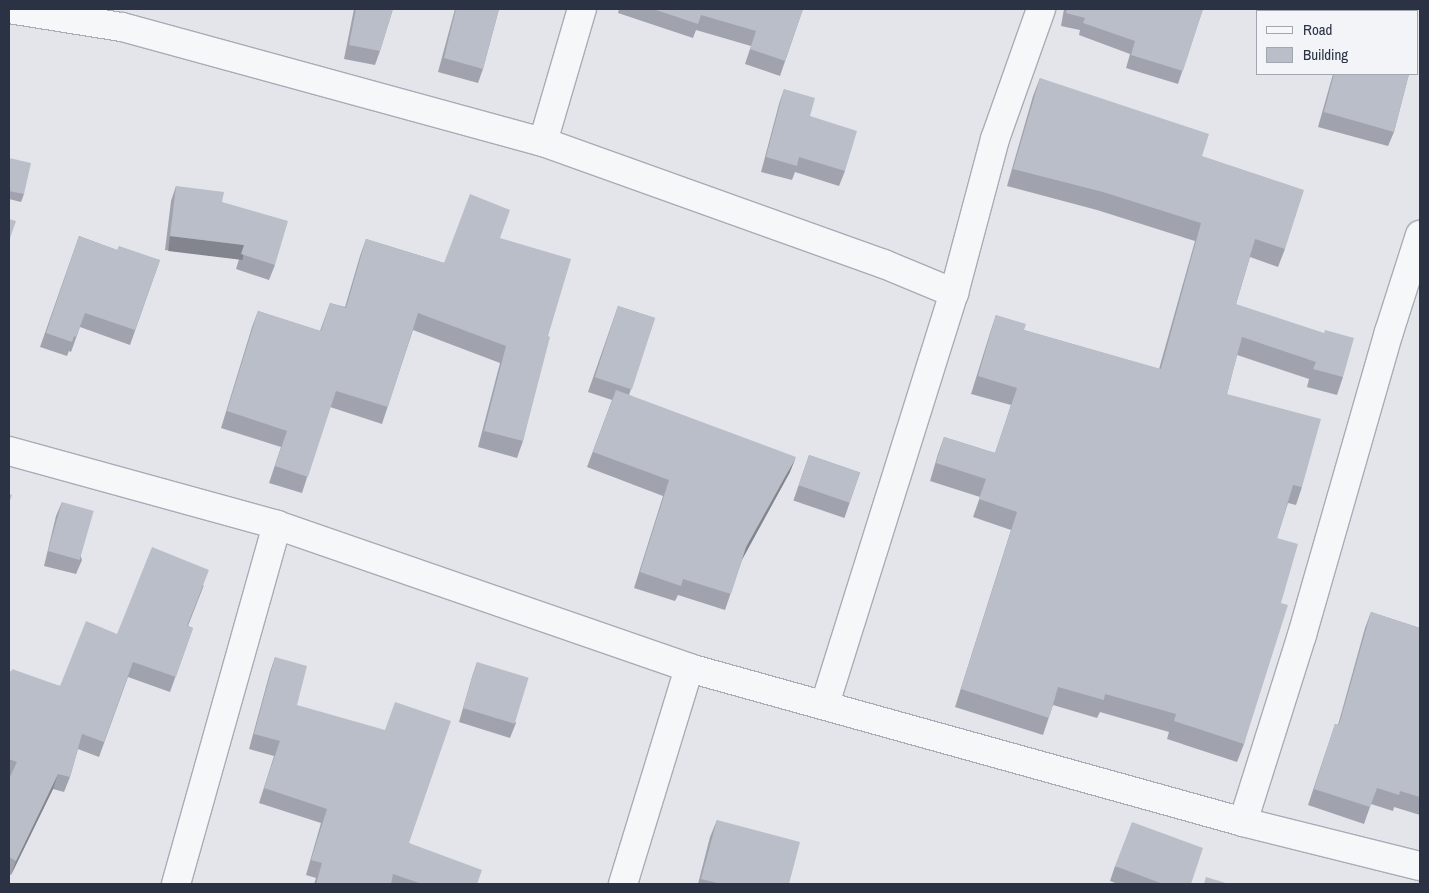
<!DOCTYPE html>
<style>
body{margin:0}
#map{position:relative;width:1429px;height:893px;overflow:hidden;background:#e3e5eb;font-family:"Archivo Narrow",sans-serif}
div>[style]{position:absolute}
.roads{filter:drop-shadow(1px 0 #a8acb6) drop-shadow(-1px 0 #a8acb6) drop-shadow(0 1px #a8acb6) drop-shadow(0 -1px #a8acb6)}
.minor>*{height:28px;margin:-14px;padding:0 14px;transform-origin:14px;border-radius:14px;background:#f6f7f9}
.wall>*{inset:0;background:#a0a3ad;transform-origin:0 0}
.shaded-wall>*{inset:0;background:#82858d;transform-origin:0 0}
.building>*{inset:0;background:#babec9;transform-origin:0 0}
span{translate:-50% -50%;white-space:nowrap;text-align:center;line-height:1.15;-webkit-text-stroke:4.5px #f2f4f8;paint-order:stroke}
.frame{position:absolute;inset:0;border:10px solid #2a3244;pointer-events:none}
.legend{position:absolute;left:1256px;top:10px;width:162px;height:65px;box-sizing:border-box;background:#f2f4f8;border:1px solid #a2a6b0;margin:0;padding:6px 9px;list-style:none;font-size:15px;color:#2a3244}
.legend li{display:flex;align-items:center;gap:10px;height:25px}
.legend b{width:25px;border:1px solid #a2a6b0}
</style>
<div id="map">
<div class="roads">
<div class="minor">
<i style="left:9px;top:9px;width:114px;rotate:9.1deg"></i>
<i style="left:122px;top:27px;width:436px;rotate:15.3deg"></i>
<i style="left:543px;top:142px;width:362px;rotate:19.7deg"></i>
<i style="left:884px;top:264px;width:76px;rotate:22.5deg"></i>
<i style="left:543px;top:142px;width:139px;rotate:-73.7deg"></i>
<i style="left:9px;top:451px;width:278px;rotate:15.4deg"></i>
<i style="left:277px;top:525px;width:436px;rotate:19.1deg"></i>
<i style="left:689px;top:668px;width:575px;rotate:15.53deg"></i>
<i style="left:1243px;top:822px;width:182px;rotate:14deg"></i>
<i style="left:825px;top:704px;width:431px;rotate:-72.6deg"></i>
<i style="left:954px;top:293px;width:159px;rotate:-75.1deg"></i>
<i style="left:995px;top:139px;width:138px;rotate:-70.5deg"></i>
<i style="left:1243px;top:822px;width:196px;rotate:-72.5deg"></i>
<i style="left:1302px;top:635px;width:315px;rotate:-74deg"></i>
<i style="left:1389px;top:332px;width:102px;rotate:-72.3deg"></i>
<i style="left:176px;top:884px;width:373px;rotate:-74.3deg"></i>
<i style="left:623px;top:884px;width:226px;rotate:-73deg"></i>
</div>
</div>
<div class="wall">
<i style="clip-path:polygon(354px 9px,393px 9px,380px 51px,375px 65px,344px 59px)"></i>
<i style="clip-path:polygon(455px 9px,499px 9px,483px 69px,478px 83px,438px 72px)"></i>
<i style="clip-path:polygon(619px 9px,803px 9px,780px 76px,745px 64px,751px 46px,696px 30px,693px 38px,618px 13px)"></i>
<i style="clip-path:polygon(1064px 9px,1203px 9px,1178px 84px,1126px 68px,1130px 54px,1079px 35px,1080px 30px,1061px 26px)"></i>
<i style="clip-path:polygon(1257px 9px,1318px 9px,1317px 11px,1265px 11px)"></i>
<i style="clip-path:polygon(1333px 74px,1409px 74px,1394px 132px,1388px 146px,1318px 127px)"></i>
<i style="clip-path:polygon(1040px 78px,1202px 156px,1285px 249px,1278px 267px,1250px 257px,1236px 304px,1343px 377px,1337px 395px,1307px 387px,1309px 379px,1237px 355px,1227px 394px,1302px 487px,1296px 505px,1288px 503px,1277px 538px,1281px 603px,1244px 744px,1237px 762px,1167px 739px,1169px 732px,1100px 712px,1097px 718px,1053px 705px,1043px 735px,955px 707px,1011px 530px,973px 517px,980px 497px,930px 481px,938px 454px,944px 437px,995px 453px,1011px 405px,971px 394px,990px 333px,996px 315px,1024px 330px,1159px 369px,1195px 241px,1097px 210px,1007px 186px,1033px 96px)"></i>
<i style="clip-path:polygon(784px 89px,810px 116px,845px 171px,839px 186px,795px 172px,792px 180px,761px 172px,779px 104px)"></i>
<i style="clip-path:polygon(9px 158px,24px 194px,21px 202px,9px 199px)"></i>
<i style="clip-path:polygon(176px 186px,222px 202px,275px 265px,269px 280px,236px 269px,239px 259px,165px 250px,171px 201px)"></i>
<i style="clip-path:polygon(79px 236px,117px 250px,160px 260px,130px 345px,80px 327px,71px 352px,69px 351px,67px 356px,40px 347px)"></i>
<i style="clip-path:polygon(500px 238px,548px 336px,523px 441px,517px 458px,478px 447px,500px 363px,413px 330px,382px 424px,330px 407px,302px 493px,269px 483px,281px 447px,221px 428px,252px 327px,258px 311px,320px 331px,330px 303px,345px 307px,360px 256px,366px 239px,444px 263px)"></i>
<i style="clip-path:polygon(618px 306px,655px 318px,629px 395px,790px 472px,742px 560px,725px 610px,678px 595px,675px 601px,634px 588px,663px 496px,587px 467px,612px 400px,588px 392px)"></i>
<i style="left:809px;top:455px;width:54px;height:48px;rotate:19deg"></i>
<i style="clip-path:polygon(62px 502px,82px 560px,76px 574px,44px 566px,56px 516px)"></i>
<i style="clip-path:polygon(204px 585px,188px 626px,193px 628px,170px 692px,128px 677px,99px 757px,78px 749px,70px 777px,64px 792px,53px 789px,11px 875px,9px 874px,9px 779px,10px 776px,9px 775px,9px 671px,60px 686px,117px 634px)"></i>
<i style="clip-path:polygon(1371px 612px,1420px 628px,1420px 815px,1394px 807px,1393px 811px,1371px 804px,1364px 824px,1308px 805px,1335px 724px,1338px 725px,1365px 628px)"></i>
<i style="clip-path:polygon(275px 657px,297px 705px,409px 843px,477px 884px,314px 884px,316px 878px,306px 875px,321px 823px,259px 803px,274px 756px,249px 749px,270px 672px)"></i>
<i style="clip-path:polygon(477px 662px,516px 723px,510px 738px,459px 722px,472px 677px)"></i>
<i style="clip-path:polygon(717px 820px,789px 884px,698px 884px,710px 837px)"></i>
<i style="clip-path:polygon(1115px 866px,1191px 884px,1118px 884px,1110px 881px)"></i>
</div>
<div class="shaded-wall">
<i style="left:170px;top:236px;width:75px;height:15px;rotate:7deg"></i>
<i style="clip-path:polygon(796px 457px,790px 472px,740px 563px,746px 547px)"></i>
<i style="clip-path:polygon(58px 774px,53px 789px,11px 875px,16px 861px)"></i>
</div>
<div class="building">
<i style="clip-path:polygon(356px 9px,393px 9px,380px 51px,349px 45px)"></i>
<i style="clip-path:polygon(456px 9px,499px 9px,483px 69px,444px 58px)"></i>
<i style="clip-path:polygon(653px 9px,803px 9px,785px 61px,750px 49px,756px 31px,701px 15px,698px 24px)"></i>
<i style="clip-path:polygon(1067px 9px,1203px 9px,1183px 71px,1131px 55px,1135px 41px,1083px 23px,1085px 18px,1066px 13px)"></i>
<i style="clip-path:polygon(1302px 9px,1318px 9px,1317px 11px,1310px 11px)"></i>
<i style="clip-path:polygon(1334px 74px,1409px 74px,1394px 132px,1324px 112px)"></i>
<i style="clip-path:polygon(1040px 78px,1209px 134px,1202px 156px,1304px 190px,1285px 249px,1255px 239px,1236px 304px,1324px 333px,1325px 330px,1354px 338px,1343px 377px,1313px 369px,1316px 362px,1242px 337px,1227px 394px,1321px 419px,1302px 487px,1293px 485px,1277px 538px,1298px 544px,1281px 603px,1288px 605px,1244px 744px,1174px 721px,1176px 714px,1105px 694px,1104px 700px,1058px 687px,1049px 718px,961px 689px,1017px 512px,979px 499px,986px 479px,936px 463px,944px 437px,995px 453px,1017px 388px,978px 376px,996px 315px,1026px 324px,1024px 330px,1161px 369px,1201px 223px,1103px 192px,1013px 169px)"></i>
<i style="clip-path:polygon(784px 89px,815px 98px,810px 116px,857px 131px,845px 171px,799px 157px,797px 166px,766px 157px)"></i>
<i style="clip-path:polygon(9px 158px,31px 163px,24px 194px,9px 191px)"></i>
<i style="clip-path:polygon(176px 186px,224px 192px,222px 202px,288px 221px,275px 265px,241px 254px,244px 245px,170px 236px)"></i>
<i style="clip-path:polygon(470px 194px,510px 210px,500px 238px,571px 259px,548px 336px,550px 337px,523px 441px,484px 431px,506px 346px,418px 313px,388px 407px,336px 391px,308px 477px,275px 466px,287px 431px,227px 411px,258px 311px,321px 331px,330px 303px,346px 308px,366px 239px,444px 263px)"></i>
<i style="clip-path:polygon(9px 219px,16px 221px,9px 241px)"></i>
<i style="clip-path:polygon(79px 236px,117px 250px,119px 246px,160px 260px,135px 330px,85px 313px,76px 337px,74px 336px,72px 342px,46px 333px)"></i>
<i style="left:618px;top:306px;width:39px;height:75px;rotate:18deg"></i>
<i style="clip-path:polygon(616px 390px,796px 457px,746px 547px,731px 594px,683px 579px,681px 586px,640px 572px,669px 480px,593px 452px)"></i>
<i style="left:809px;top:455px;width:54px;height:32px;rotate:19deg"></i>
<i style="clip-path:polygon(9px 494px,12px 495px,9px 503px)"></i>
<i style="left:62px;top:502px;width:33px;height:51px;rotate:16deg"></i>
<i style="clip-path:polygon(152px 547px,209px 570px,187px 626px,193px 628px,176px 677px,133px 662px,104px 742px,82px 734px,70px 777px,58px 774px,16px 861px,9px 857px,9px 779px,17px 762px,9px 759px,9px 671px,11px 672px,12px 669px,60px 686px,86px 621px,117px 634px)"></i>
<i style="clip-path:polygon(1371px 612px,1420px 628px,1420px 797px,1400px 791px,1399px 795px,1377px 788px,1370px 807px,1314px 789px,1335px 724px,1339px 725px)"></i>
<i style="clip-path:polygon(275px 657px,307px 666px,297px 705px,385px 730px,395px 702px,451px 721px,409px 843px,482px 870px,477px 884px,422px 884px,393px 874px,391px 884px,316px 884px,322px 863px,311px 860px,327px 809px,264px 788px,280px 741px,254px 734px)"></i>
<i style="left:477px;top:662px;width:54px;height:48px;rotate:17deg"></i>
<i style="clip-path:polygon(717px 820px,800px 842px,789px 884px,721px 884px,701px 879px)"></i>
<i style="clip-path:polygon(1132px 822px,1203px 848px,1191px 884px,1163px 884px,1115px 866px)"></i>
<i style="clip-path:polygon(1206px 877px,1229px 884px,1204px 884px)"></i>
</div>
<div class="frame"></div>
<ul class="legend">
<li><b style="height:6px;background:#f6f7f9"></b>Road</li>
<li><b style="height:14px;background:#babec9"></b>Building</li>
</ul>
</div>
